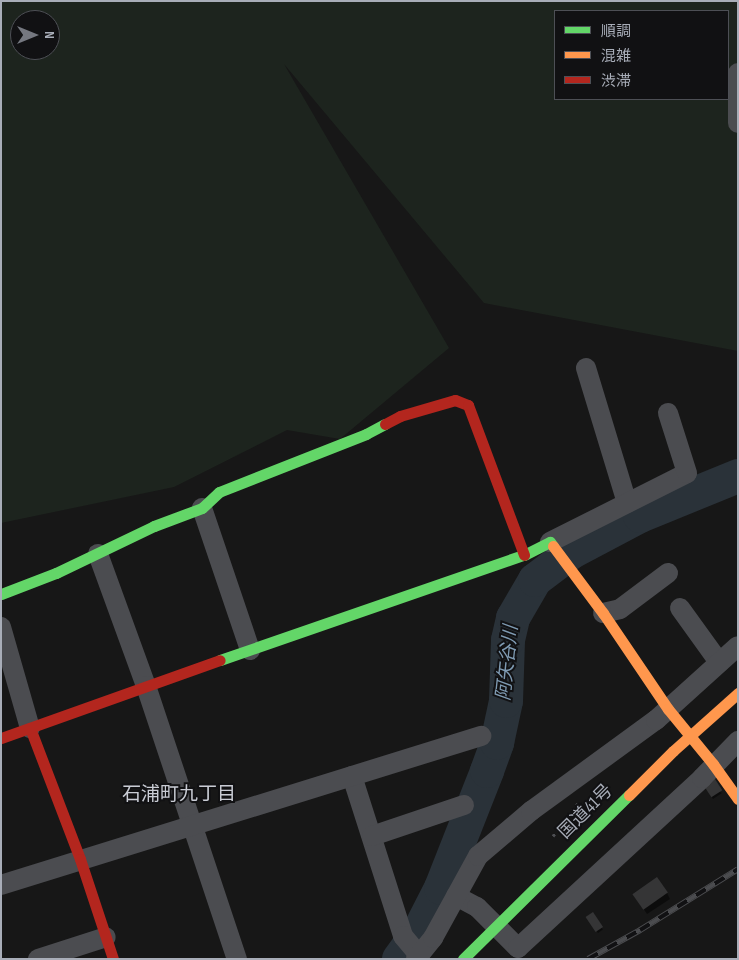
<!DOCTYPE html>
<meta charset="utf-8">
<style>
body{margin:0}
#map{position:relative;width:739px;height:960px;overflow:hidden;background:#171717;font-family:"Sofia Sans Condensed","Noto Sans JP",sans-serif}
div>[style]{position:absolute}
.green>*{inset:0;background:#1d241e}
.shadow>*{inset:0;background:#0007;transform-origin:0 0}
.river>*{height:34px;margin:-17px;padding:0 17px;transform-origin:17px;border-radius:17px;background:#2a3239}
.building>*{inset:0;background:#353536;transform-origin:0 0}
.path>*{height:3px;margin-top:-1.5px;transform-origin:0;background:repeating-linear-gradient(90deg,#4d4e52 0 2.5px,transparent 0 6.5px)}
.street>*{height:20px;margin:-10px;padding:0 10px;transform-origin:10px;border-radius:10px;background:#4b4c50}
.fast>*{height:11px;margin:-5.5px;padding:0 5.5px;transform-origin:5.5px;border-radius:5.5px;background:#63d668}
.slow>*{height:11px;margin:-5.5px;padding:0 5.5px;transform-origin:5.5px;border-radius:5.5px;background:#ff974d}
.jam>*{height:11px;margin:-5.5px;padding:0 5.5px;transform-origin:5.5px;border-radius:5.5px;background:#b3261e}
.rail>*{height:5.5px;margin-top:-2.75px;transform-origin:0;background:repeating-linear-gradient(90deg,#111113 0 11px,#4b4c4f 0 22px);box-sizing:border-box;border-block:1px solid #4b4c4f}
span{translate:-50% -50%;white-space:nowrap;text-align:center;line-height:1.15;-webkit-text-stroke:4px #111113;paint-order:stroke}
.street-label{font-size:18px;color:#a8adb8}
.water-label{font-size:19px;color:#7f9bb3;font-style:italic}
.neighbourhood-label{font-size:19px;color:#c9ccd4}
.frame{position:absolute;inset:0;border:2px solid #a8adb8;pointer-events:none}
.legend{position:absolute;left:554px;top:10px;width:175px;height:90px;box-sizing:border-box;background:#111113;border:1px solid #4d4f55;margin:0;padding:6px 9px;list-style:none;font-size:15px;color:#a8adb8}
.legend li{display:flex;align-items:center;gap:10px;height:25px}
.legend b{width:25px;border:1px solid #4d4f55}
.north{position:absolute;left:10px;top:10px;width:50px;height:50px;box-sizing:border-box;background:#111113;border:1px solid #4d4f55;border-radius:50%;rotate:90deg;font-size:14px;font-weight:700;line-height:20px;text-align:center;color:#a8adb8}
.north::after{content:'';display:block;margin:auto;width:18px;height:22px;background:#757880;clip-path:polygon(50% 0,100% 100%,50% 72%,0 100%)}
</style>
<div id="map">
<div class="green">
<i style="clip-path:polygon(evenodd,1px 1px,738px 1px,738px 351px,484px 303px,284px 64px,449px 348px,340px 439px,287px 430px,174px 487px,1px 523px,1px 1px,555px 11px,728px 11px,728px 99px,555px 99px,555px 11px,1px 1px,20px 20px,50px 20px,50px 50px,20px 50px,20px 20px)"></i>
</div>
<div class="shadow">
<i style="clip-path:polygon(703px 783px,722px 793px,713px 799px)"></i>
<i style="clip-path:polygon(667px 893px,670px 899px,647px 914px,637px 899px)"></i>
<i style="left:592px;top:914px;width:19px;height:6px;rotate:55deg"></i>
</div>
<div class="river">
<i style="left:399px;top:959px;width:34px;rotate:-54deg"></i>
<i style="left:419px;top:931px;width:48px;rotate:-62.9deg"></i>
<i style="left:441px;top:888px;width:126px;rotate:-68.5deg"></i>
<i style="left:487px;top:771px;width:30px;rotate:-70deg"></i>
<i style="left:497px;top:743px;width:43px;rotate:-77.9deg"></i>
<i style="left:506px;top:701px;width:61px;rotate:-88.1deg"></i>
<i style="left:508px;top:640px;width:23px;rotate:-77deg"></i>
<i style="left:513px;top:618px;width:44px;rotate:-59.9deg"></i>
<i style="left:535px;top:580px;width:46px;rotate:-37.1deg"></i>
<i style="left:572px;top:552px;width:77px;rotate:-27.9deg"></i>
<i style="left:640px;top:516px;width:106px;rotate:-22.2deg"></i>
</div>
<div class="building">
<i style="left:713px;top:776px;width:17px;height:13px;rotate:57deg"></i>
<i style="left:657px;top:877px;width:19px;height:30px;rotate:55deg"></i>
<i style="left:593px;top:912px;width:18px;height:9px;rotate:56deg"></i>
</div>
<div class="path">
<i style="left:553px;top:836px;width:41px;rotate:-52.9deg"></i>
</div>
<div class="street">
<i style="left:738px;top:73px;width:50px;rotate:90deg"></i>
<i style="left:586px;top:368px;width:141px;rotate:73.1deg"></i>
<i style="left:202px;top:508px;width:150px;rotate:71.3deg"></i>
<i style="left:550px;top:542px;width:153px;rotate:-26.7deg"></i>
<i style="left:687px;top:473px;width:63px;rotate:-107.6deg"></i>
<i style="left:98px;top:554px;width:140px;rotate:70deg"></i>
<i style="left:146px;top:686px;width:288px;rotate:71.6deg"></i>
<i style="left:680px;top:608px;width:67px;rotate:54.2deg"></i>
<i style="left:603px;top:613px;width:17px;rotate:-13deg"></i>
<i style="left:620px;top:609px;width:60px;rotate:-36.9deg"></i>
<i style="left:1px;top:627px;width:105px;rotate:74deg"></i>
<i style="left:352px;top:776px;width:168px;rotate:72.3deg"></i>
<i style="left:403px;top:936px;width:25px;rotate:50deg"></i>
<i style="left:372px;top:836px;width:97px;rotate:-18.6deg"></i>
<i style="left:1px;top:885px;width:503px;rotate:-17.25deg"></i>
<i style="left:456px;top:896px;width:24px;rotate:28deg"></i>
<i style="left:477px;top:907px;width:58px;rotate:45deg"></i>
<i style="left:518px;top:948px;width:251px;rotate:-42.7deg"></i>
<i style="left:702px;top:778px;width:52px;rotate:-45.8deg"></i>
<i style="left:38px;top:959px;width:71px;rotate:-17.9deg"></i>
<i style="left:416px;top:959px;width:27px;rotate:-51deg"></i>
<i style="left:433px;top:938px;width:94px;rotate:-61.2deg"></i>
<i style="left:478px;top:856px;width:70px;rotate:-40.3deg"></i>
<i style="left:531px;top:811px;width:155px;rotate:-36.1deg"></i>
<i style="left:656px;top:720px;width:110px;rotate:-42.1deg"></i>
</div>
<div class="fast">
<i style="left:1px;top:594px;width:59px;rotate:-20.9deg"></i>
<i style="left:56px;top:573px;width:109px;rotate:-25.6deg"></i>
<i style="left:154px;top:526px;width:51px;rotate:-20.6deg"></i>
<i style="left:202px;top:508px;width:23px;rotate:-43deg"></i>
<i style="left:219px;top:492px;width:158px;rotate:-21.5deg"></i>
<i style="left:366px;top:434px;width:21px;rotate:-28deg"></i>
<i style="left:220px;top:660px;width:322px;rotate:-19.1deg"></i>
<i style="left:524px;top:555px;width:29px;rotate:-27deg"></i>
<i style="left:550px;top:542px;width:5px;rotate:53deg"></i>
<i style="left:463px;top:959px;width:233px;rotate:-44.7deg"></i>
</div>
<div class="slow">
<i style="left:553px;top:546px;width:84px;rotate:53.3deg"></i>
<i style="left:603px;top:613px;width:116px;rotate:55.9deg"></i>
<i style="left:668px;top:709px;width:71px;rotate:50.7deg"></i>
<i style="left:713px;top:764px;width:43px;rotate:54.5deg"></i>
<i style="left:629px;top:795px;width:62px;rotate:-45deg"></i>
<i style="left:673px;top:751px;width:87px;rotate:-41.7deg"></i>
</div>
<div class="jam">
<i style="left:385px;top:424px;width:17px;rotate:-28deg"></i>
<i style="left:400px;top:416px;width:57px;rotate:-16.2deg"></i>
<i style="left:455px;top:400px;width:14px;rotate:21deg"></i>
<i style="left:468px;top:405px;width:160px;rotate:69.5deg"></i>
<i style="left:30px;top:728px;width:140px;rotate:69.1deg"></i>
<i style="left:80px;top:859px;width:105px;rotate:71.7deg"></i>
<i style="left:1px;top:738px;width:232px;rotate:-19.6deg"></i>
</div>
<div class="rail">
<i style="left:588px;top:959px;width:60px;rotate:-29.1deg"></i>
<i style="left:640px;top:930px;width:115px;rotate:-31.9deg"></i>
</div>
<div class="street-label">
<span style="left:586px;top:812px;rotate:-45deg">国道41号</span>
</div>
<div class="water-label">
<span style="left:508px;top:663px;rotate:-84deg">阿矢谷川</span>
</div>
<div class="neighbourhood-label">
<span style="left:179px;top:795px">石浦町九丁目</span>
</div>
<div class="frame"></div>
<ul class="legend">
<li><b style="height:6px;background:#63d668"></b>順調</li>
<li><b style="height:6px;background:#ff974d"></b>混雑</li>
<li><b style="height:6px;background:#b3261e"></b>渋滞</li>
</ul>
<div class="north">N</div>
</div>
